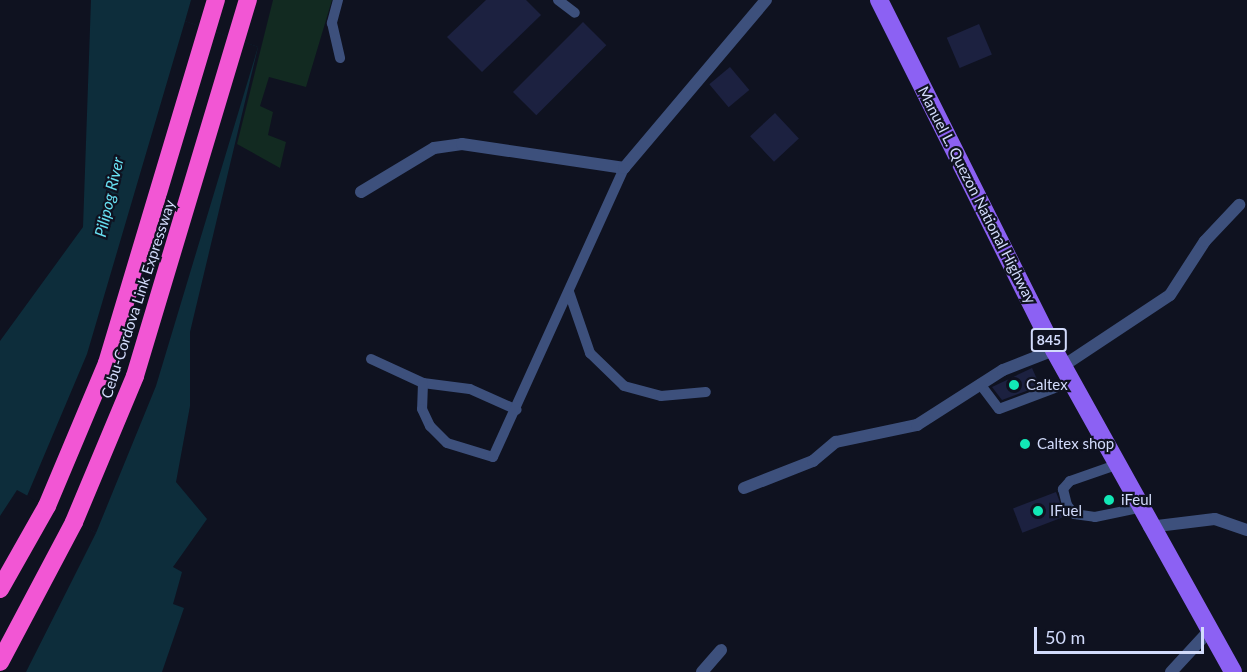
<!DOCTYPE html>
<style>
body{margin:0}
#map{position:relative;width:1247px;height:672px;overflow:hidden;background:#0f1220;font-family:Lato,sans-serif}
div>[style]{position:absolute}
.green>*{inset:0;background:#122a21}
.water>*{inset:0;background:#0d2d3b}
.pier>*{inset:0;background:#0f1220}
.building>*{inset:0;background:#1c2140;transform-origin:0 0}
.lane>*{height:10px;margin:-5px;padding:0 5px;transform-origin:5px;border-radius:5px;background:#3d507c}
.street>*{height:12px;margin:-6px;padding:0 6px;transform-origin:6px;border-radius:6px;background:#3d507c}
.primary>*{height:18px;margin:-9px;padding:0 9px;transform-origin:9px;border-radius:9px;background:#8c61f3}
.highway>*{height:18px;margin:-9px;padding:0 9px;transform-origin:9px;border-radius:9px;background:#f256d4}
.dots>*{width:16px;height:16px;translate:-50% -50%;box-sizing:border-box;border:3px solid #0f1220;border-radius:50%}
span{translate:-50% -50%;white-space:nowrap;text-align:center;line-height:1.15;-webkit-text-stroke:4.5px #0f1220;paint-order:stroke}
.shield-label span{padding:2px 4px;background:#0f1220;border:2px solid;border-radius:4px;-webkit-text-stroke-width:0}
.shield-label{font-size:14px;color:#d2dbfb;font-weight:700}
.street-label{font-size:15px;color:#d2dbfb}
.poi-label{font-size:15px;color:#d2dbfb}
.left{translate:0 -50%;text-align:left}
.water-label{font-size:16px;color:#68e1f3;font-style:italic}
.scale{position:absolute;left:1034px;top:627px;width:170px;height:27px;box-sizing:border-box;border:3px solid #d2dbfb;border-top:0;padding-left:8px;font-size:18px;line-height:21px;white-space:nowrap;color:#d2dbfb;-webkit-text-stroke:4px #0f1220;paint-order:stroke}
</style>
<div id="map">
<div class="green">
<i style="clip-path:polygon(273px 0,332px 0,306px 87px,269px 77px,260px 106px,273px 112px,268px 135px,286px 142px,280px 168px,237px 144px)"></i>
</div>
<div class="water">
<i style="clip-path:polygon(91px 0,191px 0,185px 21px,258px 47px,190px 332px,190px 406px,176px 482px,207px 519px,173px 567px,182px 572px,173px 604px,184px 608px,162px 672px,26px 672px,96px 533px,17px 490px,0 516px,0 341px,83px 227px)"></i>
</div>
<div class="pier">
<i style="clip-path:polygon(185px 21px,258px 47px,156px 386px,96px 533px,27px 496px,87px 354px)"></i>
</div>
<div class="building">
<i style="clip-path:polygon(486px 0,526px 0,541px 15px,482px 72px,447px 37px)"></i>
<i style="left:583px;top:22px;width:33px;height:99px;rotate:45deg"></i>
<i style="left:979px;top:24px;width:33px;height:35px;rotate:67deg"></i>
<i style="left:730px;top:67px;width:30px;height:27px;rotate:50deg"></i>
<i style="left:775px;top:113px;width:35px;height:34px;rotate:47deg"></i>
<i style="clip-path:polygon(1032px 368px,1040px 386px,1002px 400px,992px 387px)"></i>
<i style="left:1056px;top:492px;width:26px;height:46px;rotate:69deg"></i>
</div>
<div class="lane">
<i style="left:338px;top:0;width:24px;rotate:105deg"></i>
<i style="left:332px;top:23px;width:36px;rotate:77deg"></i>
<i style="left:558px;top:0;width:21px;rotate:37deg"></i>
<i style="left:569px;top:292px;width:65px;rotate:71deg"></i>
<i style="left:590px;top:353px;width:47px;rotate:44.1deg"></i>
<i style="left:624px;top:386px;width:38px;rotate:15deg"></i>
<i style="left:661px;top:396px;width:45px;rotate:-5.1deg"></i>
<i style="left:371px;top:359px;width:57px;rotate:24.8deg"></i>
<i style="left:423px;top:383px;width:47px;rotate:7.3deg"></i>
<i style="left:470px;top:389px;width:51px;rotate:24.1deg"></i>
<i style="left:423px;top:383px;width:26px;rotate:92deg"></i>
<i style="left:422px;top:409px;width:19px;rotate:65deg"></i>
<i style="left:430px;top:426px;width:24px;rotate:45deg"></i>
<i style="left:447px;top:443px;width:48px;rotate:16.9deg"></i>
<i style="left:493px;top:457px;width:317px;rotate:-65.6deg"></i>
<i style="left:980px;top:384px;width:31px;rotate:53deg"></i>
<i style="left:999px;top:409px;width:77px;rotate:-20.6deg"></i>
<i style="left:1116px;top:465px;width:49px;rotate:160.8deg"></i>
<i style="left:1070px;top:481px;width:11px;rotate:131deg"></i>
<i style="left:1063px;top:489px;width:16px;rotate:76deg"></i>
<i style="left:1067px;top:505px;width:11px;rotate:52deg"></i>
<i style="left:1074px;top:514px;width:21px;rotate:8deg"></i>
<i style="left:1095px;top:517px;width:45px;rotate:-11.6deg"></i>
</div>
<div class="street">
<i style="left:361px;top:192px;width:85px;rotate:-31.1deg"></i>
<i style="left:434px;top:148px;width:28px;rotate:-8deg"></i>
<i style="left:462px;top:144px;width:164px;rotate:8.4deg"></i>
<i style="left:624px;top:168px;width:220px;rotate:-49.8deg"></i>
<i style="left:1063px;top:366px;width:128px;rotate:-33.6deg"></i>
<i style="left:1170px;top:295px;width:64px;rotate:-57.1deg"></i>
<i style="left:1205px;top:241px;width:50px;rotate:-46.6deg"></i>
<i style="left:744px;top:488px;width:74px;rotate:-21.4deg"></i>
<i style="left:813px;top:461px;width:30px;rotate:-40deg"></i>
<i style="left:836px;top:442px;width:83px;rotate:-11.9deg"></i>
<i style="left:917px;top:425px;width:102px;rotate:-32.6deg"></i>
<i style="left:1003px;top:370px;width:55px;rotate:-21.4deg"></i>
<i style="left:1149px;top:527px;width:66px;rotate:-6.9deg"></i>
<i style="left:1215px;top:519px;width:34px;rotate:19deg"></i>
<i style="left:702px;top:672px;width:29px;rotate:-49deg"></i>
<i style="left:1171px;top:672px;width:56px;rotate:-47.2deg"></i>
</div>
<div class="primary">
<i style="left:879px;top:0;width:391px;rotate:63.4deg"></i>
<i style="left:1054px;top:350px;width:368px;rotate:60.9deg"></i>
</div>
<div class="highway">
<i style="left:0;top:589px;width:95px;rotate:-60.5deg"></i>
<i style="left:47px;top:506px;width:155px;rotate:-67.2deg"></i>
<i style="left:107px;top:363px;width:379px;rotate:-73.3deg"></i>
<i style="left:0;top:662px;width:158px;rotate:-62.1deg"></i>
<i style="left:74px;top:522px;width:158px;rotate:-67.3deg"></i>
<i style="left:135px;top:376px;width:393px;rotate:-73.3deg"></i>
</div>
<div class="dots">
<i style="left:1014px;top:385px;background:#12e7b6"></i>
<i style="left:1025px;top:444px;background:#12e7b6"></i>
<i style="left:1109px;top:500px;background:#12e7b6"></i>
<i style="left:1038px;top:511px;background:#12e7b6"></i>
</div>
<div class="shield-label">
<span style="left:1049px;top:340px">845</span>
</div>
<div class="street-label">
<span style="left:977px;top:195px;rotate:63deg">Manuel L. Quezon National Highway</span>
<span style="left:138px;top:299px;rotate:-72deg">Cebu-Cordova Link Expressway</span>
</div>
<div class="poi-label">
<span class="left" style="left:1026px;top:385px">Caltex</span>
<span class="left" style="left:1037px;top:444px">Caltex shop</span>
<span class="left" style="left:1121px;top:500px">iFeul</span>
<span class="left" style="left:1050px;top:511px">IFuel</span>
</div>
<div class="water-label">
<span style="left:109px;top:197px;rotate:-77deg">Pilipog River</span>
</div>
<div class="scale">50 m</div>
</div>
